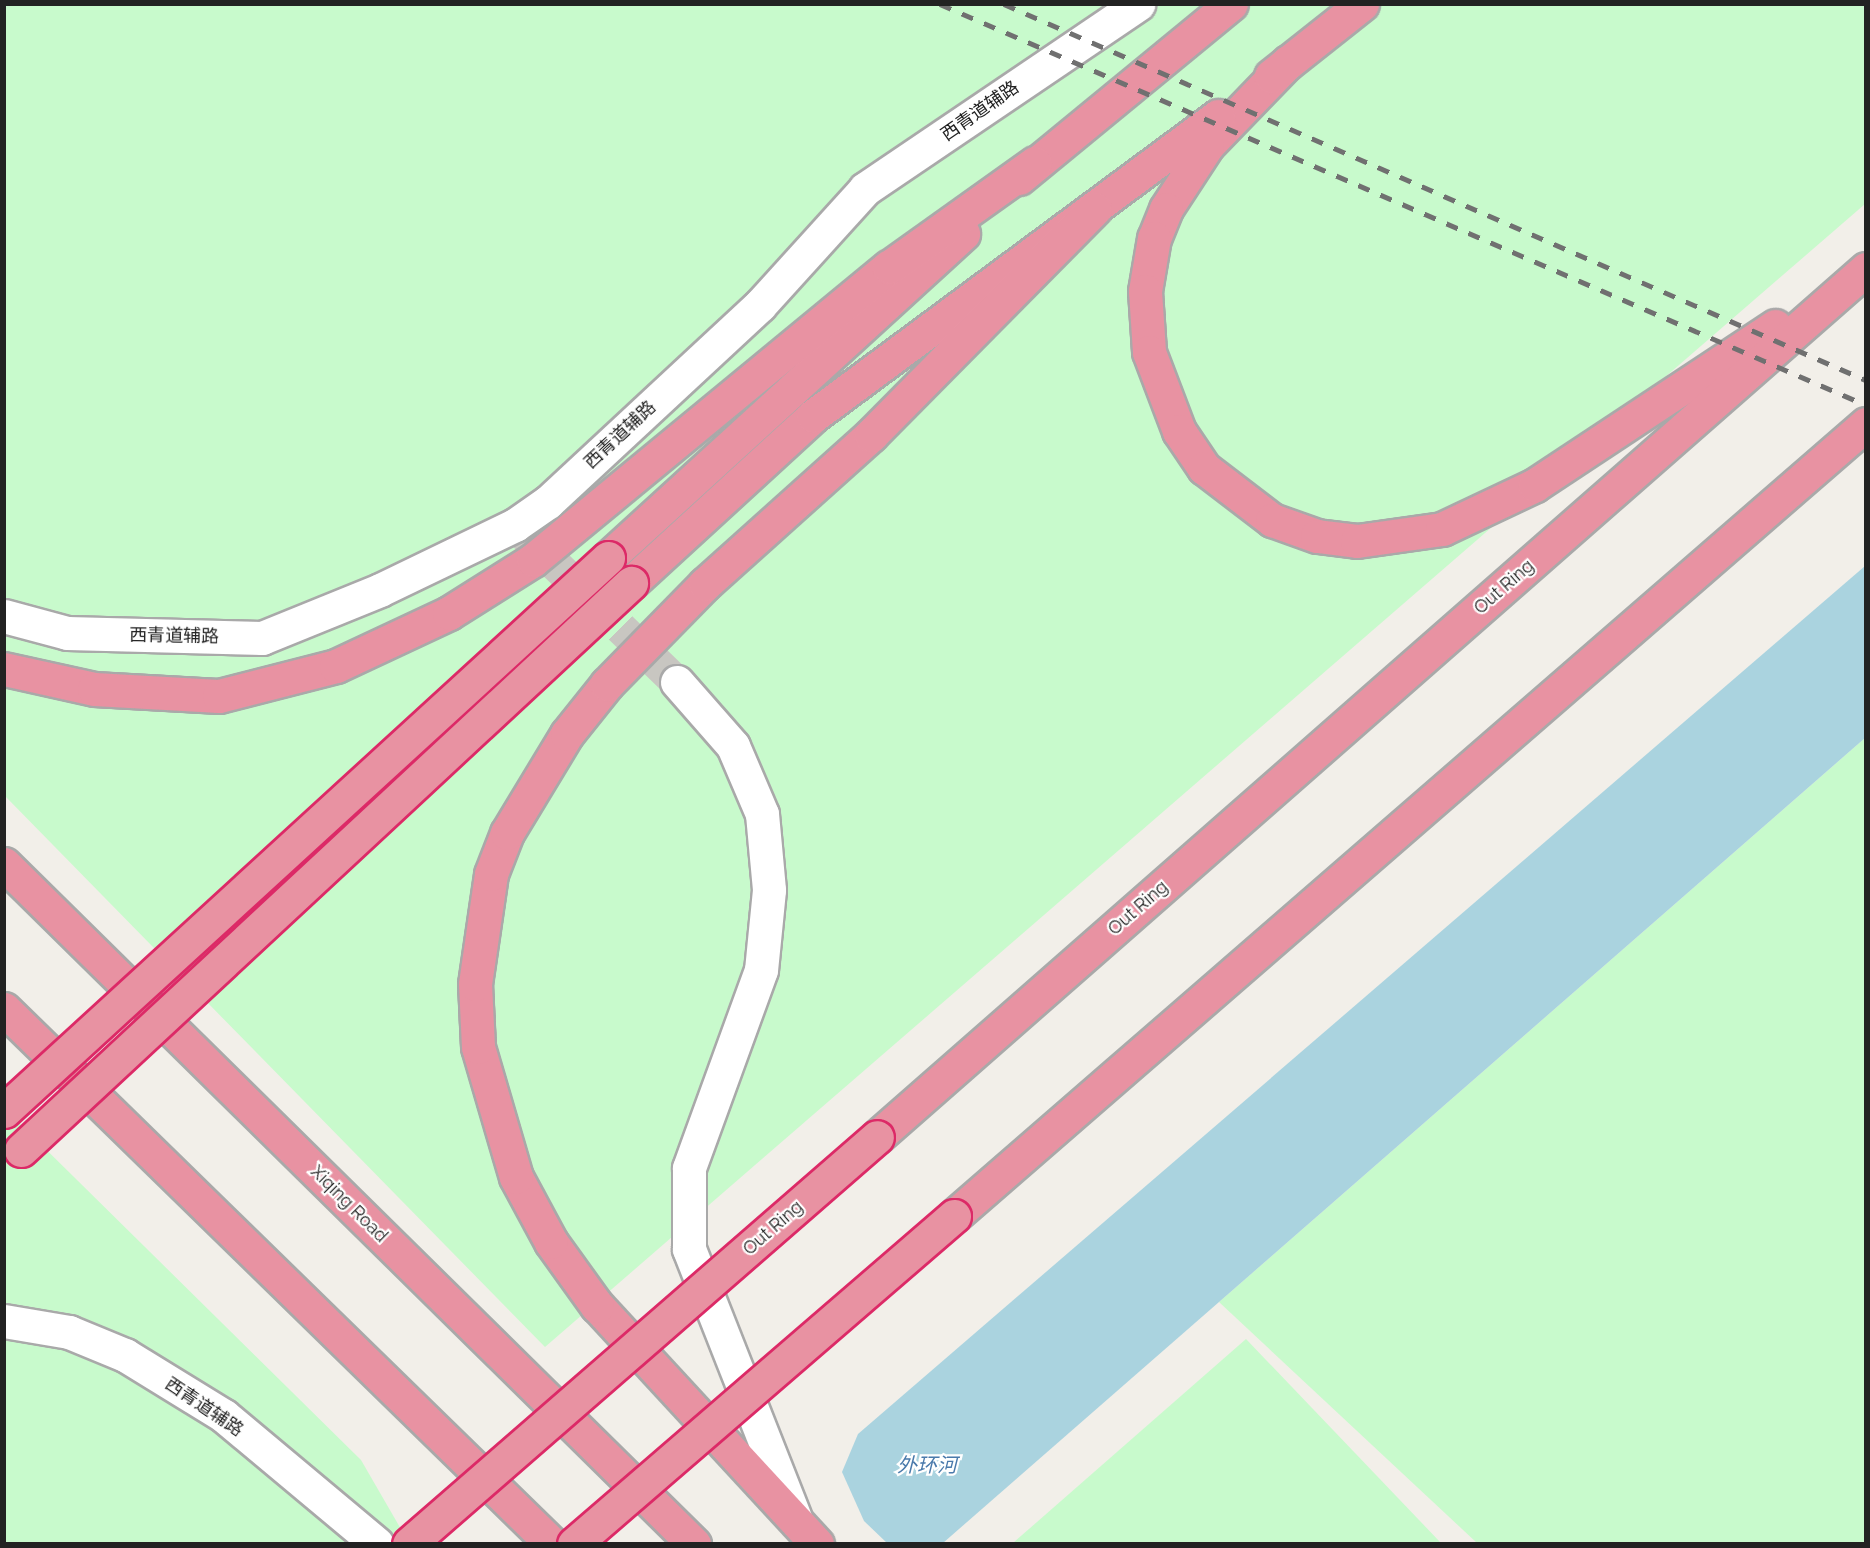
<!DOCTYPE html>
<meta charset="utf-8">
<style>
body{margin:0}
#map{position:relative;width:1870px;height:1548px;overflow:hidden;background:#f2efe9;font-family:Raleway,"Noto Sans SC",sans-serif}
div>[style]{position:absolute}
.park>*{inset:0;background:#c8facc}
.water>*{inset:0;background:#aad3df}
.minor-tunnel>*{height:33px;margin-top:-16.5px;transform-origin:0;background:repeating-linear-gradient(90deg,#c8c6c1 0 33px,transparent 0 49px)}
.roads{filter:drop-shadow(2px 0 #a9a9a9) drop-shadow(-2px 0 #a9a9a9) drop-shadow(0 2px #a9a9a9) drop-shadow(0 -2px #a9a9a9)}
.minor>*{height:33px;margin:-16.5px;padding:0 16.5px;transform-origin:16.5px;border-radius:16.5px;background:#fff}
.highway>*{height:33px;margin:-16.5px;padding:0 16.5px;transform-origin:16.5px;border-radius:16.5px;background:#e892a2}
.rail>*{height:4.5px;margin-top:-2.25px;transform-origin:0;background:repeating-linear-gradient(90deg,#707070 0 12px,transparent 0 24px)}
.bridges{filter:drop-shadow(2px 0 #dc2a67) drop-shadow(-2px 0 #dc2a67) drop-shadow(0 2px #dc2a67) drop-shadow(0 -2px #dc2a67)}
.highway-bridge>*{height:33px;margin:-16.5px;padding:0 16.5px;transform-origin:16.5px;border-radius:16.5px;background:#e892a2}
span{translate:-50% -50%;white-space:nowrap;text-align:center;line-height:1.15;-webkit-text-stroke:4.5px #fff;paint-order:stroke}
.street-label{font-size:18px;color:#222}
.water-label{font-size:20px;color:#4a7aab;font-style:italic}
.frame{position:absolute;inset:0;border:6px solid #222;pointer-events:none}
</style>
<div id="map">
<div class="park">
<i style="clip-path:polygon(4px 5px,1865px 5px,1865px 204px,545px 1347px,5px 796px)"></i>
<i style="clip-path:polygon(1865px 738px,1865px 1543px,1477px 1543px,1219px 1302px)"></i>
<i style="clip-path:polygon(4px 1108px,361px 1460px,409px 1543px,5px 1543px)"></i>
<i style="clip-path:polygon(1246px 1339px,1441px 1543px,1013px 1543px)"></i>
</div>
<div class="water">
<i style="clip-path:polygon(1865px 566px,1865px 738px,943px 1543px,887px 1543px,864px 1521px,842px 1472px,858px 1434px)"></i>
</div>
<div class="minor-tunnel">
<i style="left:515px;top:525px;width:226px;rotate:44.1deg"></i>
</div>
<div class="roads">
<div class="minor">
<i style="left:4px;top:616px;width:65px;rotate:15.1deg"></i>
<i style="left:67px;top:633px;width:195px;rotate:1.5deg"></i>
<i style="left:262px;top:638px;width:127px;rotate:-22.1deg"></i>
<i style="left:380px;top:590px;width:150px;rotate:-25.7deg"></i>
<i style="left:515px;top:525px;width:40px;rotate:-34.9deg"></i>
<i style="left:548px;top:502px;width:289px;rotate:-42.9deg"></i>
<i style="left:760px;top:305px;width:156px;rotate:-47.8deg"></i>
<i style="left:865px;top:189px;width:330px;rotate:-34.1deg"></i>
<i style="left:677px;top:682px;width:85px;rotate:48.8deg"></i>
<i style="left:733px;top:746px;width:74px;rotate:66.9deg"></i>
<i style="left:762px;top:814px;width:76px;rotate:84.7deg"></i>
<i style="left:769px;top:890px;width:80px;rotate:95.7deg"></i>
<i style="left:761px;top:970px;width:211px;rotate:110deg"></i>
<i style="left:689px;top:1168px;width:81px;rotate:90deg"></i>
<i style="left:689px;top:1249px;width:287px;rotate:68.5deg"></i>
<i style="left:4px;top:1321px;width:66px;rotate:9.6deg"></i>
<i style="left:69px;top:1332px;width:61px;rotate:22.3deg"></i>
<i style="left:125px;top:1355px;width:116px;rotate:31.6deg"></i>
<i style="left:224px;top:1416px;width:199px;rotate:39.9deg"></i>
</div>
<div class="highway">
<i style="left:1288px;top:62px;width:117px;rotate:134deg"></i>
<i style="left:1207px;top:146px;width:75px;rotate:123.1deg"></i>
<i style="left:1166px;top:209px;width:31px;rotate:112deg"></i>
<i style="left:1154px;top:238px;width:54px;rotate:99.6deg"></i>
<i style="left:1145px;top:291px;width:61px;rotate:86.2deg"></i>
<i style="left:1149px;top:352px;width:85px;rotate:69.2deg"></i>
<i style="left:1179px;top:431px;width:45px;rotate:56deg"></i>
<i style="left:1204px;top:468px;width:86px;rotate:37.4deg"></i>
<i style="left:1272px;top:520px;width:48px;rotate:19.6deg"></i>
<i style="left:1317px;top:536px;width:40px;rotate:7.1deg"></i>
<i style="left:1357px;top:541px;width:86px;rotate:-8deg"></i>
<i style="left:1442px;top:529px;width:103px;rotate:-25.3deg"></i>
<i style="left:1535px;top:485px;width:288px;rotate:-33.5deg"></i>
<i style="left:1271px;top:76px;width:116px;rotate:-38.4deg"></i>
<i style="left:1019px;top:178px;width:274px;rotate:-39.4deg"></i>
<i style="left:608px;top:558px;width:481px;rotate:-42.4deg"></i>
<i style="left:631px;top:583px;width:247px;rotate:-42.5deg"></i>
<i style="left:813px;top:416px;width:504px;rotate:-36.53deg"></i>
<i style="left:4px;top:669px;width:92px;rotate:12.5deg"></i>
<i style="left:94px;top:689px;width:125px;rotate:3.2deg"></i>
<i style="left:219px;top:696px;width:121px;rotate:-14.4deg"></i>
<i style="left:336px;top:666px;width:125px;rotate:-25.1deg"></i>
<i style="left:449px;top:613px;width:99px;rotate:-32.2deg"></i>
<i style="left:533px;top:560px;width:461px;rotate:-39.5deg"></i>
<i style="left:889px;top:267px;width:179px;rotate:-35.5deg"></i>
<i style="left:4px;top:864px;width:969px;rotate:44.58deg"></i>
<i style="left:4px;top:1009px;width:766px;rotate:44.31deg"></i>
<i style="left:877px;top:1137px;width:1316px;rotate:-41.27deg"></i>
<i style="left:954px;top:1216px;width:1208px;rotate:-40.97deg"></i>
<i style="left:817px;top:1544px;width:324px;rotate:-132.7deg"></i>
<i style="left:597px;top:1306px;width:79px;rotate:-125.7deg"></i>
<i style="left:551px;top:1242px;width:74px;rotate:-118.3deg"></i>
<i style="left:516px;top:1177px;width:135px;rotate:-106.3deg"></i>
<i style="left:478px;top:1047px;width:63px;rotate:-92.7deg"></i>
<i style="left:475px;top:984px;width:111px;rotate:-81.7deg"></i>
<i style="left:491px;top:874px;width:44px;rotate:-68.7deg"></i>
<i style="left:507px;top:833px;width:116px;rotate:-58.8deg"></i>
<i style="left:567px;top:734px;width:64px;rotate:-51.3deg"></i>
<i style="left:607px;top:684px;width:140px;rotate:-45.6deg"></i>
<i style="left:705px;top:584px;width:223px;rotate:-41.9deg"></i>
<i style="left:871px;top:435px;width:318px;rotate:-45.3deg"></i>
</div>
</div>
<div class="rail">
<i style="left:940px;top:4px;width:1009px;rotate:23.41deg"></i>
<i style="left:1004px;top:4px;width:940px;rotate:23.57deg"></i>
</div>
<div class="bridges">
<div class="highway-bridge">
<i style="left:4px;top:1111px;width:819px;rotate:-42.48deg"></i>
<i style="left:21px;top:1150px;width:833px;rotate:-42.91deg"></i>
<i style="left:409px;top:1544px;width:620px;rotate:-41.01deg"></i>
<i style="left:574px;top:1544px;width:502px;rotate:-40.8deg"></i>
</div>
</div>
<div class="street-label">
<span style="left:980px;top:111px;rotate:-35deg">西青道辅路</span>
<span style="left:620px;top:435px;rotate:-43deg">西青道辅路</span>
<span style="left:1504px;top:587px;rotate:-41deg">Out Ring</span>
<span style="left:174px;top:636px;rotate:1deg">西青道辅路</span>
<span style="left:1138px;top:908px;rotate:-41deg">Out Ring</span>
<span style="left:349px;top:1204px;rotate:45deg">Xiqing Road</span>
<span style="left:773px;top:1228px;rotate:-41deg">Out Ring</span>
<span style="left:204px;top:1407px;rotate:34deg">西青道辅路</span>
</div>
<div class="water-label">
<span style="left:927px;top:1465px">外环河</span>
</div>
<div class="frame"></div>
</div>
